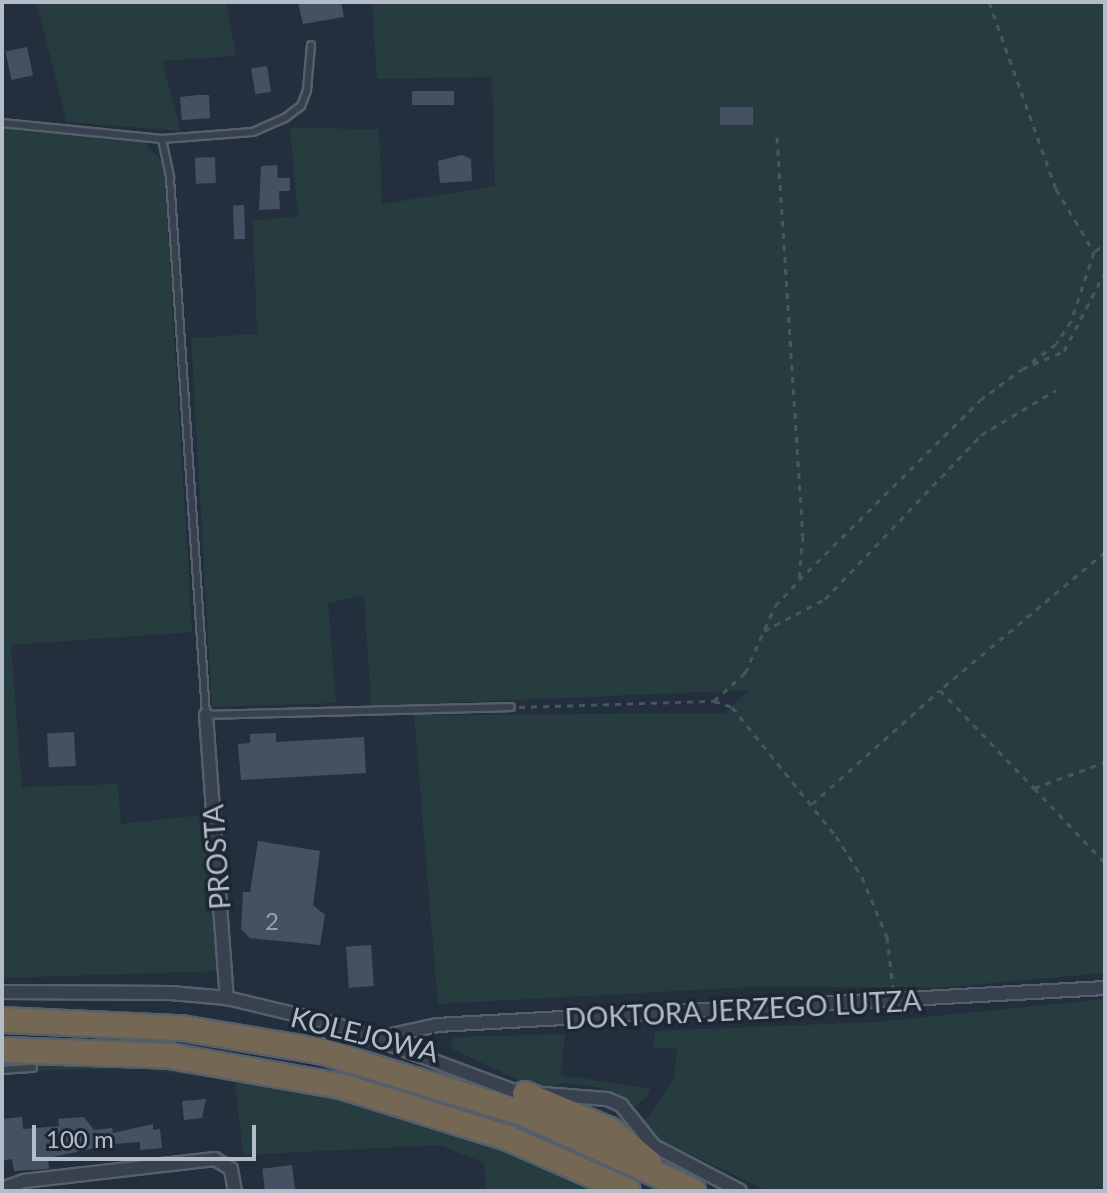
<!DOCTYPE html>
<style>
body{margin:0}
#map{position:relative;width:1107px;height:1193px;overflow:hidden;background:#242f3e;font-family:Lato,sans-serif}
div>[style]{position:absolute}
.green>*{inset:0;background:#263c3f}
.building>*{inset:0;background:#455162;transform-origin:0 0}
.path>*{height:3px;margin-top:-1.5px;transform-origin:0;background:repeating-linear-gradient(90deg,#44595c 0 6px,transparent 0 12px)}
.roads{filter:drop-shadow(2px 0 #565f6c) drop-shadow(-2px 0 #565f6c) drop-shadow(0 2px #565f6c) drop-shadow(0 -2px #565f6c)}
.lane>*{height:6px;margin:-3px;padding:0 3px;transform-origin:3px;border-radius:3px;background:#38414e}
.street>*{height:12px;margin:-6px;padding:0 6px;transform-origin:6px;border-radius:6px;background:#38414e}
.highway>*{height:24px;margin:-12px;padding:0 12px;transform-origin:12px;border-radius:12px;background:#746855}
span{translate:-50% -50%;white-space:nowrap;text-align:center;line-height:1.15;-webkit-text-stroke:7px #1d2633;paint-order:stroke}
.number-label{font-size:24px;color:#98a1af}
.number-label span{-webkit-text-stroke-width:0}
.street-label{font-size:28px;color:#b4bcc9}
.frame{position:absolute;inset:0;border:4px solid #b4bcc9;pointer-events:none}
.scale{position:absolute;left:32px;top:1125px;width:224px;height:36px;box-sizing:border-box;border:4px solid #b4bcc9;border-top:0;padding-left:10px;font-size:24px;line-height:28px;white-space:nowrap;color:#b4bcc9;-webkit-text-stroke:6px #1d2633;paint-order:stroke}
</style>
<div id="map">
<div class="green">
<i style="clip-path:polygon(36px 2px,226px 2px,236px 56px,162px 61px,181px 131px,67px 122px)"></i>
<i style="clip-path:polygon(372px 2px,1105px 2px,1105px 973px,950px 987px,749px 987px,438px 1004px,414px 715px,725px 713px,749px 690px,371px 706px,364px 595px,328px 603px,336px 703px,212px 707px,191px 338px,257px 334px,253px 221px,298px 216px,290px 128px,379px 129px,382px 204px,495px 186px,492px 77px,377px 79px)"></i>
<i style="clip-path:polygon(2px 128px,142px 140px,164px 164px,192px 632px,11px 645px,22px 787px,118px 784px,121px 824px,202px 815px,219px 971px,2px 978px)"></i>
<i style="clip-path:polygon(1105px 999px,1105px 1191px,768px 1191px,662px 1141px,644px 1122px,674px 1080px,677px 1049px,654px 1048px,655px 1031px,875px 1022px)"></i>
<i style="clip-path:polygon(565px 1034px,561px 1075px,651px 1089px,646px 1098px,631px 1108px,623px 1096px,602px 1088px,564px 1083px,539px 1089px,454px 1050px,451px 1042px,454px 1037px)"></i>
<i style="clip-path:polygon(62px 1060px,186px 1069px,324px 1093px,512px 1152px,601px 1191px,486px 1191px,484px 1163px,440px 1145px,243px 1155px,235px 1081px,136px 1068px,38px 1071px,38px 1063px)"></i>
</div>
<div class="building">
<i style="clip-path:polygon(298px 2px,341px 2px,344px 17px,303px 24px)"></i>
<i style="left:27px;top:47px;width:29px;height:22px;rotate:78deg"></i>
<i style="left:267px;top:66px;width:26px;height:16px;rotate:81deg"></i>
<i style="left:454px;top:91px;width:14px;height:42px;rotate:90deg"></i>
<i style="clip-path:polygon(198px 95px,209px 95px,210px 118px,182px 120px,180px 97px)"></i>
<i style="left:720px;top:107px;width:33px;height:18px"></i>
<i style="clip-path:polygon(462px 155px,471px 159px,472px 181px,440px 183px,438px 161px)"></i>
<i style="left:215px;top:157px;width:26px;height:20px;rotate:88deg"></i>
<i style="clip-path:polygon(277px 165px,278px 178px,290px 178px,290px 191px,279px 191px,280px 209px,259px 210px,261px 166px)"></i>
<i style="left:244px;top:205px;width:34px;height:11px;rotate:88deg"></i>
<i style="left:74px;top:732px;width:34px;height:27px;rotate:87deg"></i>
<i style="clip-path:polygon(276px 733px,276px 742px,364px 737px,366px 773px,241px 780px,238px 744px,250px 743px,250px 734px)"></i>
<i style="clip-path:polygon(258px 841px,320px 851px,313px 905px,325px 915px,320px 945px,250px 938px,241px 929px,243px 892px,250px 892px)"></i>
<i style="left:371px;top:945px;width:41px;height:25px;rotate:86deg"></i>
<i style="clip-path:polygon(206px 1099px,202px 1118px,184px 1120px,182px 1101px)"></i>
<i style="clip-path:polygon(22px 1117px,23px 1129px,59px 1126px,58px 1119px,84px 1117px,94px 1130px,112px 1128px,113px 1133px,153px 1124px,153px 1130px,160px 1129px,162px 1148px,140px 1150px,140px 1142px,114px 1144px,48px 1158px,49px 1169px,14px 1171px,12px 1159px,2px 1161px,2px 1119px)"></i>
<i style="left:292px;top:1165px;width:26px;height:30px;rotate:83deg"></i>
</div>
<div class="path">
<i style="left:989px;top:2px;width:199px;rotate:70.3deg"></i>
<i style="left:1056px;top:189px;width:74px;rotate:58.9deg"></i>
<i style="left:1094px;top:252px;width:73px;rotate:108.4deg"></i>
<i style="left:1071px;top:321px;width:27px;rotate:123deg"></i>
<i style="left:1056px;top:344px;width:35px;rotate:143deg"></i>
<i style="left:777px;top:137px;width:400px;rotate:86.3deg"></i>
<i style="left:803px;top:536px;width:44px;rotate:95.2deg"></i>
<i style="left:1095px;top:251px;width:12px;rotate:-35deg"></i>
<i style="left:1105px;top:552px;width:215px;rotate:140.1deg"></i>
<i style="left:940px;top:690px;width:136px;rotate:46.2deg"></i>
<i style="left:1034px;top:788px;width:76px;rotate:-20.1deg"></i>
<i style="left:764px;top:631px;width:69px;rotate:-27.7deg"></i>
<i style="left:825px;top:599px;width:226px;rotate:-46.4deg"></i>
<i style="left:981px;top:435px;width:87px;rotate:-31deg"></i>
<i style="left:714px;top:701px;width:42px;rotate:-42.1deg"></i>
<i style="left:745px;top:673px;width:73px;rotate:-65.9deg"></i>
<i style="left:775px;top:606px;width:35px;rotate:-47deg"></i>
<i style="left:799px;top:580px;width:255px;rotate:-44.8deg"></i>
<i style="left:980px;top:400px;width:52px;rotate:-36.4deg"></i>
<i style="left:1022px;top:369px;width:46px;rotate:-23.2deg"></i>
<i style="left:1064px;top:351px;width:89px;rotate:-62.6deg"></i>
<i style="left:519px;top:707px;width:195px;rotate:-1.8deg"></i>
<i style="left:714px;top:701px;width:19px;rotate:18deg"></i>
<i style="left:732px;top:707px;width:166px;rotate:51.1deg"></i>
<i style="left:836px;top:836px;width:49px;rotate:57.6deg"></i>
<i style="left:862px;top:877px;width:65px;rotate:67.4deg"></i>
<i style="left:887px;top:937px;width:51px;rotate:83.3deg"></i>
<i style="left:1034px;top:788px;width:103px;rotate:46.6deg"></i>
<i style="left:812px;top:804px;width:171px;rotate:-41.7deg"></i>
</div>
<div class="roads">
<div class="lane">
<i style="left:2px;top:123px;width:161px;rotate:5.7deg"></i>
<i style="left:162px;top:139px;width:40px;rotate:78deg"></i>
<i style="left:170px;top:178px;width:538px;rotate:86.16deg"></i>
<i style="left:206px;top:715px;width:305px;rotate:-1.5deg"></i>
<i style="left:162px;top:139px;width:91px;rotate:-4.4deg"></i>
<i style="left:253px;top:132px;width:35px;rotate:-24deg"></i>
<i style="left:285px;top:118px;width:20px;rotate:-37deg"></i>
<i style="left:301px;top:106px;width:17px;rotate:-69deg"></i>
<i style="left:307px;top:90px;width:45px;rotate:-84.9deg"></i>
<i style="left:2px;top:1070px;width:31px;rotate:-4deg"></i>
</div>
<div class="street">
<i style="left:206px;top:715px;width:284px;rotate:85.8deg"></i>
<i style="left:2px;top:992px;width:169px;rotate:0.3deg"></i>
<i style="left:171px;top:993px;width:56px;rotate:5.1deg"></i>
<i style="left:227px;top:998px;width:111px;rotate:13.5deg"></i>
<i style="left:335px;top:1024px;width:194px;rotate:20.5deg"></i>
<i style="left:517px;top:1092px;width:90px;rotate:4.4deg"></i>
<i style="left:607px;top:1099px;width:15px;rotate:23deg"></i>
<i style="left:621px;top:1105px;width:53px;rotate:51.2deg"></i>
<i style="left:654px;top:1146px;width:97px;rotate:27.6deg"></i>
<i style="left:382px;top:1037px;width:56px;rotate:-12.3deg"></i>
<i style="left:437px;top:1025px;width:669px;rotate:-3.17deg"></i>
<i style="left:2px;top:1189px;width:23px;rotate:-20deg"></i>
<i style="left:24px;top:1181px;width:192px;rotate:-6.6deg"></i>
<i style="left:215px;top:1159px;width:19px;rotate:32deg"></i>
<i style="left:231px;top:1169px;width:22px;rotate:80deg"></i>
</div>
<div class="highway">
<i style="left:2px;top:1020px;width:179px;rotate:2.6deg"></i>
<i style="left:181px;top:1028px;width:145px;rotate:9.5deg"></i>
<i style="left:324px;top:1052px;width:210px;rotate:17.1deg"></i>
<i style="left:525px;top:1114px;width:185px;rotate:24.6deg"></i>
<i style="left:2px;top:1050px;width:168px;rotate:2deg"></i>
<i style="left:170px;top:1056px;width:174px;rotate:10deg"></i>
<i style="left:341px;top:1086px;width:175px;rotate:17.3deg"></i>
<i style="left:508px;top:1138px;width:131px;rotate:23.8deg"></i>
<i style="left:525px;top:1094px;width:92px;rotate:23deg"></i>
<i style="left:610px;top:1130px;width:50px;rotate:39.4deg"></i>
</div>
</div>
<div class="number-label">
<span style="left:272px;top:921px">2</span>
</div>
<div class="street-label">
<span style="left:216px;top:857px;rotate:-94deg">PROSTA</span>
<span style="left:743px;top:1009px;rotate:-3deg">DOKTORA JERZEGO LUTZA</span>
<span style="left:365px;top:1034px;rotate:14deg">KOLEJOWA</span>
</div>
<div class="frame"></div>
<div class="scale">100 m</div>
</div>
